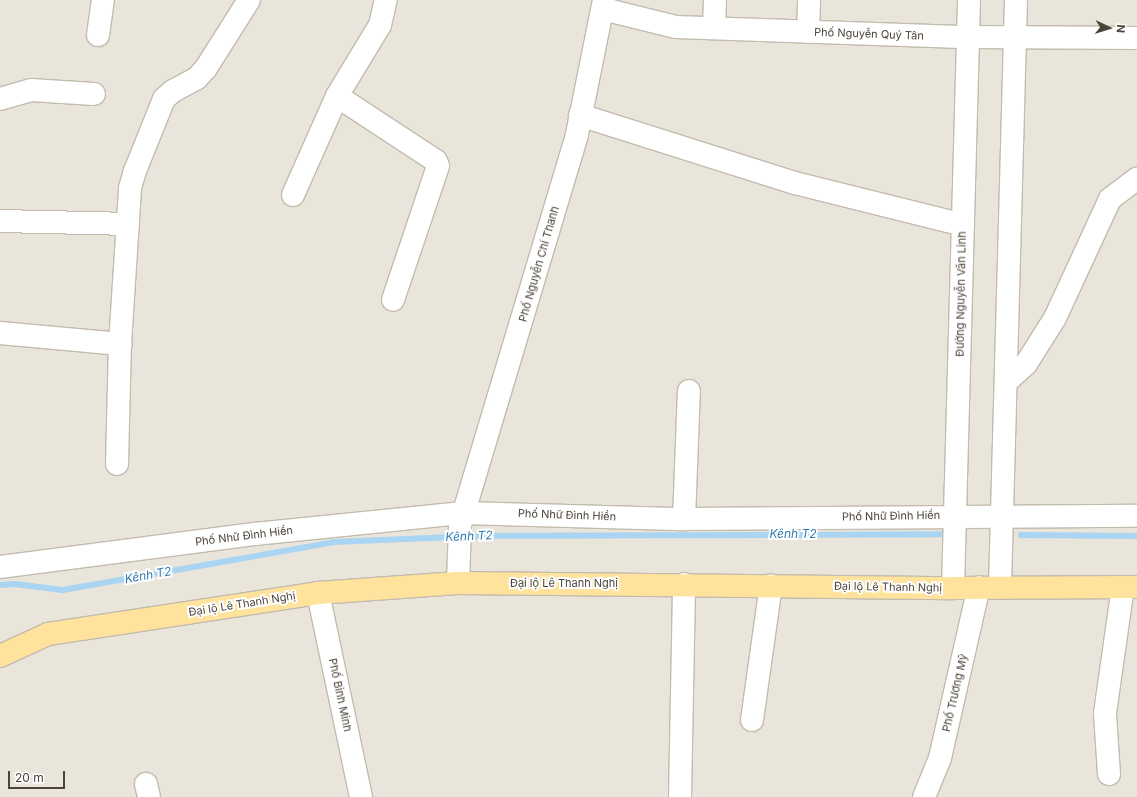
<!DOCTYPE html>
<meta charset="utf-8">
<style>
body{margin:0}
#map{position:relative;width:1137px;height:797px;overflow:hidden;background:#f6f3ec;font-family:Inter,sans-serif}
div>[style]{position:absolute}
.residential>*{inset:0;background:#eae5da;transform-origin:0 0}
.stream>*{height:5.5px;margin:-2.75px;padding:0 2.75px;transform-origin:2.75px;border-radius:2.75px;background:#a9d4f2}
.roads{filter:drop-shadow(1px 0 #c2bbae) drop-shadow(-1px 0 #c2bbae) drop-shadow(0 1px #c2bbae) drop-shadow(0 -1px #c2bbae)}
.minor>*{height:22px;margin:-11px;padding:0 11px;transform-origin:11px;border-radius:11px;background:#fff}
.major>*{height:22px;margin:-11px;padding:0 11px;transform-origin:11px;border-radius:11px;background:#ffe39c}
span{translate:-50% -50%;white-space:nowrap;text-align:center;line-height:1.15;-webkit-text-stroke:4px #fff;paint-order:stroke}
.street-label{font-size:11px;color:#4b4439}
.water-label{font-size:12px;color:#2e7ab2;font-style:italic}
.north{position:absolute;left:1089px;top:8px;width:40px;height:40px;-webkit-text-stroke:3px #fff;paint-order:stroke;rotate:94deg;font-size:11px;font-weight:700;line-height:16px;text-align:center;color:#4b4439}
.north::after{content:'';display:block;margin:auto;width:14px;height:18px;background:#4b4439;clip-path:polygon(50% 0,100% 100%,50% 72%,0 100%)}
.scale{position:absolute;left:8px;top:771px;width:57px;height:18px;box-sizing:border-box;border:2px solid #4b4439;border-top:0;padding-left:5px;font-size:12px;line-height:14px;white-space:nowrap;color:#4b4439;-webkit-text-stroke:3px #fff;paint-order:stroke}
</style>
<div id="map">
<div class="residential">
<i style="left:0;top:0;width:1137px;height:797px"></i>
</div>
<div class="stream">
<i style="left:1021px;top:535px;width:116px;rotate:0.5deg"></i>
<i style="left:463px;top:536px;width:480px;rotate:-0.2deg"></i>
<i style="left:0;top:585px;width:15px;rotate:-4deg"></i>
<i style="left:15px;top:584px;width:48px;rotate:7.1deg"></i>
<i style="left:63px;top:590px;width:275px;rotate:-10deg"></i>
<i style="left:334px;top:542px;width:120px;rotate:-2.4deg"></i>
</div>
<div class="roads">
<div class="minor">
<i style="left:603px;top:9px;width:75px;rotate:13.9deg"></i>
<i style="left:676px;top:27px;width:292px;rotate:2deg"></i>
<i style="left:968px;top:37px;width:169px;rotate:0.3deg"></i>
<i style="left:714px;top:28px;width:28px;rotate:-88deg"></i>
<i style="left:808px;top:32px;width:32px;rotate:-88deg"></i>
<i style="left:98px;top:35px;width:35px;rotate:-82deg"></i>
<i style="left:337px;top:96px;width:118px;rotate:33.3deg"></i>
<i style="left:436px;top:161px;width:5px;rotate:68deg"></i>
<i style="left:438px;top:166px;width:141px;rotate:108.6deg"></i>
<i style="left:0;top:99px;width:32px;rotate:-16deg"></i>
<i style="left:31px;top:90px;width:63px;rotate:3.6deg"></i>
<i style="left:580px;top:115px;width:225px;rotate:17.6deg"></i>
<i style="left:795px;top:183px;width:173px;rotate:14deg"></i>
<i style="left:293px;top:195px;width:108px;rotate:-66deg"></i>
<i style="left:337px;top:96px;width:83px;rotate:-58.8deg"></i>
<i style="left:380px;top:25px;width:26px;rotate:-77deg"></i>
<i style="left:0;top:221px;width:128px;rotate:1.3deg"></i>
<i style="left:0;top:333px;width:121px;rotate:5.2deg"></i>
<i style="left:1006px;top:382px;width:27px;rotate:-42deg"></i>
<i style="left:1026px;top:364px;width:54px;rotate:-57.8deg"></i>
<i style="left:1055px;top:318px;width:131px;rotate:-65.2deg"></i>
<i style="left:1110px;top:199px;width:34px;rotate:-37deg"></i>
<i style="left:117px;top:464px;width:120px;rotate:-88.6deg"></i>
<i style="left:120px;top:344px;width:156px;rotate:-86.3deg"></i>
<i style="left:130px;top:188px;width:18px;rotate:-74deg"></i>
<i style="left:135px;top:171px;width:78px;rotate:-68.1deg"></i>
<i style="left:164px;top:99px;width:12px;rotate:-42deg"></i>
<i style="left:173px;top:91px;width:27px;rotate:-28deg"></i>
<i style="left:197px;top:78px;width:13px;rotate:-48deg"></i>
<i style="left:206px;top:68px;width:80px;rotate:-57.7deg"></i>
<i style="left:684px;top:519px;width:128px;rotate:-87.8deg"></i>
<i style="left:0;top:567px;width:257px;rotate:-7.4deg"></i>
<i style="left:255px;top:534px;width:209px;rotate:-5.8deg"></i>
<i style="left:463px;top:513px;width:221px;rotate:1.6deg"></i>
<i style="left:684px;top:519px;width:453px;rotate:-0.4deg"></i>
<i style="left:458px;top:583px;width:58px;rotate:-88deg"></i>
<i style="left:460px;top:525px;width:408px;rotate:-73.3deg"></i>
<i style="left:577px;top:134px;width:137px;rotate:-78.6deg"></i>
<i style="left:1000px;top:587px;width:587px;rotate:-88.44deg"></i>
<i style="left:953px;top:588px;width:588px;rotate:-88.44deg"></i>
<i style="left:318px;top:593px;width:208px;rotate:78.1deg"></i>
<i style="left:752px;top:720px;width:136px;rotate:-82deg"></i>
<i style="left:1109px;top:774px;width:61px;rotate:-93.8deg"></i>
<i style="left:1105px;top:713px;width:127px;rotate:-81.9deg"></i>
<i style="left:146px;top:784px;width:13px;rotate:77deg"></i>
<i style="left:680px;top:797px;width:213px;rotate:-88.9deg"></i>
<i style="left:924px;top:797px;width:42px;rotate:-67.7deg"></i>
<i style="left:940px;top:758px;width:175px;rotate:-77.2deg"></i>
</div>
<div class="major">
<i style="left:0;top:656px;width:53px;rotate:-24.6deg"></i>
<i style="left:48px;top:634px;width:273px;rotate:-8.6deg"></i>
<i style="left:318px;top:593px;width:140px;rotate:-4.1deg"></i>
<i style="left:458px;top:583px;width:495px;rotate:0.6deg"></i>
<i style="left:953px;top:588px;width:184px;rotate:-0.3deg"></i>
</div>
</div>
<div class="street-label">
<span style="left:869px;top:34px;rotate:2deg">Phố Nguyễn Quý Tân</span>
<span style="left:539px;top:264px;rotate:-74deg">Phố Nguyễn Chí Thanh</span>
<span style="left:961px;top:294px;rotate:-89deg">Đường Nguyễn Văn Linh</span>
<span style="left:567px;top:515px;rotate:2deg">Phố Nhữ Đình Hiền</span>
<span style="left:891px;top:516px;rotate:-1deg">Phố Nhữ Đình Hiền</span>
<span style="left:244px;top:536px;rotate:-7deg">Phố Nhữ Đình Hiền</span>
<span style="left:564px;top:583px">Đại lộ Lê Thanh Nghị</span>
<span style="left:888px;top:587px;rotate:1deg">Đại lộ Lê Thanh Nghị</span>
<span style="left:242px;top:604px;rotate:-9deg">Đại lộ Lê Thanh Nghị</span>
<span style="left:955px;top:693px;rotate:-77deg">Phố Trương Mỹ</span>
<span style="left:340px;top:695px;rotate:78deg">Phố Bình Minh</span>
</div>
<div class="water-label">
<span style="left:793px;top:534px">Kênh T2</span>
<span style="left:469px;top:536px;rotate:-2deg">Kênh T2</span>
<span style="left:148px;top:575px;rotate:-10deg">Kênh T2</span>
</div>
<div class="north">N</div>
<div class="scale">20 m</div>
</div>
